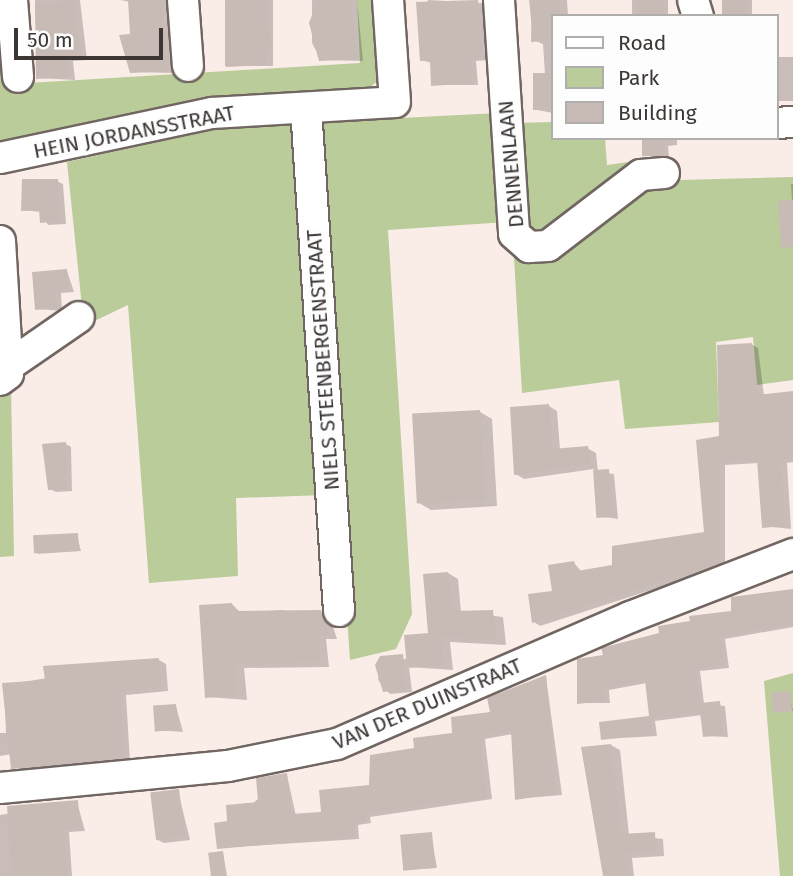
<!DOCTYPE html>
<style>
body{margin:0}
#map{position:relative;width:793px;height:876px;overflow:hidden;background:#faede7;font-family:"Fira Sans",sans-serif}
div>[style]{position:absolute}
.green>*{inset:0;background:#b9cc99}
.shadow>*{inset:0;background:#0003;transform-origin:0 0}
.building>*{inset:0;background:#c8bbb6;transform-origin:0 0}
.roads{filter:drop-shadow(2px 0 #716661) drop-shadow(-2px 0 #716661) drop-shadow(0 2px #716661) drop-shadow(0 -2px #716661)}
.minor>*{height:30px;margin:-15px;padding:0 15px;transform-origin:15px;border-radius:15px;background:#fff}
span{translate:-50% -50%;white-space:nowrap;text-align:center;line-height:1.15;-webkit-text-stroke:7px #fdfdfd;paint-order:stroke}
.street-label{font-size:21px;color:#3c3735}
.legend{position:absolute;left:551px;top:14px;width:228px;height:126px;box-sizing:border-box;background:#fdfdfd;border:2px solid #b0aead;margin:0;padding:9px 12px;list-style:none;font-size:21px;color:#3c3735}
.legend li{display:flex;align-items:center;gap:14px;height:35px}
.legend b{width:35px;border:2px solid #b0aead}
.scale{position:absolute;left:14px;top:28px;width:149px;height:32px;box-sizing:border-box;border:4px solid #3c3735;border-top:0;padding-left:9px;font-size:21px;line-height:24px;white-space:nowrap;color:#3c3735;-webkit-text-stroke:5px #fdfdfd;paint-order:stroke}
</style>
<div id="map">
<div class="green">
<i style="clip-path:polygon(0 0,12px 84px,360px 63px,357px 0,377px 0,378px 81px,363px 92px,0 145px)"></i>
<i style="clip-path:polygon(498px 113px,506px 222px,388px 230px,412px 614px,396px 649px,350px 660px,314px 139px,323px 122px)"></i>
<i style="clip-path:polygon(553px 122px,553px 138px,605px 138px,607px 165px,635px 161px,636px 173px,548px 239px,520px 227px,514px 123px)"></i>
<i style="clip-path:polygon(290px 125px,300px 138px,325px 495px,236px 498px,238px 576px,149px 583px,128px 305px,84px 326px,67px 162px,212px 130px)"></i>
<i style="clip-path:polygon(793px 177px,793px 380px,757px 385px,753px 337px,716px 342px,719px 422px,625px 429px,619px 380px,522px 393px,514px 258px,521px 250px,644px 181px)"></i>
<i style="clip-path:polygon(11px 385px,14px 556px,0 557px,0 389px)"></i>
<i style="clip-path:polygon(793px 673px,793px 876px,780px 876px,764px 681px)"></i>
</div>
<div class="shadow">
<i style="clip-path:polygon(35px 0,80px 0,87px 60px,73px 61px,75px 80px,38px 78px)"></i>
<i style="clip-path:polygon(120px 0,167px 0,174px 73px,131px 72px,130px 2px)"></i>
<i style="left:225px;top:0;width:48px;height:66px"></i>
<i style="clip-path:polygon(312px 0,357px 0,363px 61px,321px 60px,312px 43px)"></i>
<i style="clip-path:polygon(428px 0,483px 3px,487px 60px,476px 61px,478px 85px,433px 85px,432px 63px,421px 60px)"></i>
<i style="clip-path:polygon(529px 0,567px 0,568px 16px,553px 16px,553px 113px,537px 110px,545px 75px,543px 44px,533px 40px)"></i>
<i style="left:632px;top:0;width:36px;height:16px"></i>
<i style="left:724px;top:0;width:28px;height:15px"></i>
<i style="left:793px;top:57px;width:44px;height:16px;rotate:90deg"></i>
<i style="clip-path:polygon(645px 138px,677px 138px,677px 145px,668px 146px,669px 158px,651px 158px)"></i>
<i style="clip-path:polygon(57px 181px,63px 184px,66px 224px,48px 225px,41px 212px,23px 210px)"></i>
<i style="clip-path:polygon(791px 184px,793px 184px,793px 224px,792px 202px)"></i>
<i style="clip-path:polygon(67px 271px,74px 292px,61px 293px,62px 311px,37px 309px)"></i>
<i style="clip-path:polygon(751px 344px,758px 348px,764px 396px,793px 392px,793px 462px,787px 463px,791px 529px,763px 526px,759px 463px,725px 465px,725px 566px,540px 626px,534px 622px,574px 563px,582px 572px,614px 566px,706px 533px,721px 437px)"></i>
<i style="clip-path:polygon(549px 406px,557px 411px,560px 450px,587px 448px,596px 453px,598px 472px,614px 474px,618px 519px,598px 516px,594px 469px,524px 479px,516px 474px)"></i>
<i style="clip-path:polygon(480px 412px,492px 419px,497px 506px,431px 510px,419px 503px)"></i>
<i style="clip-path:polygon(66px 444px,71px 447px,72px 491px,56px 492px,50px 489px)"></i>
<i style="clip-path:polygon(77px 535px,81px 551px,36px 554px)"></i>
<i style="clip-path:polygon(448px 573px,458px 579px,461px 612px,503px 617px,506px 645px,450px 642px,453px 670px,409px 667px,412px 692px,390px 694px,378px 680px,381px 658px,408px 659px,430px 635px)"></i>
<i style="clip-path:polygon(793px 591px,793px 627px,725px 639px,729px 668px,700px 671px,704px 704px,725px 706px,728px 737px,704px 736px,702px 715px,655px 721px,657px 736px,603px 739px,651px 718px,647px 683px,609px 690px,610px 703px,578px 703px,605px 657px)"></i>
<i style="clip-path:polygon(232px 604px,241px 613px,282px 610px,330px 618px,337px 639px,326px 639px,329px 667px,244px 668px,247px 700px,207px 697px)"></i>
<i style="clip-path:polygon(159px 660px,166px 664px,168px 691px,126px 695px,130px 762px,20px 772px,12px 754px,0 756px,0 733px,6px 733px,4px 685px)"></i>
<i style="clip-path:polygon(546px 677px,562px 795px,516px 799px,513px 734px,485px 739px,492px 799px,370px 817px,371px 823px,358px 825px,359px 839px,218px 848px,229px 823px,287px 775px,296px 816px,323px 813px,370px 787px,416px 750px,454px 735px)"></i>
<i style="clip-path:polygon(789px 693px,793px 711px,774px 711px)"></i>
<i style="clip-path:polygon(176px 706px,183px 732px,156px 730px)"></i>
<i style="clip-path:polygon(611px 745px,620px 750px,629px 835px,663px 839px,664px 856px,632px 858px,634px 876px,604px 876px)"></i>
<i style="clip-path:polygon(178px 791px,190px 840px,164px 843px,158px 840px)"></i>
<i style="clip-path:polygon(77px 802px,85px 831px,69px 832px,72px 876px,0 876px,0 815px)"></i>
<i style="clip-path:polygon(431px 834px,437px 868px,403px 870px)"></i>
<i style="clip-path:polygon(223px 853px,227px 876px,212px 876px)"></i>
</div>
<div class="building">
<i style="clip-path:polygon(73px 0,82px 58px,68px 59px,69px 77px,36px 79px,35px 5px)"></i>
<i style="clip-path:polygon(128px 0,161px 0,168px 71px,130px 73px,119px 35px,130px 34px)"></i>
<i style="clip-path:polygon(225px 0,265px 0,271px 47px,265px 47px,266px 65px,226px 67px)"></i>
<i style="clip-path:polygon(318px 0,351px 0,358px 59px,319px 61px,309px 23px)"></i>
<i style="clip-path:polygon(478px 0,482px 58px,471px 58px,473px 83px,431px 86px,430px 61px,420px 61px,416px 2px)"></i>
<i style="clip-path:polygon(532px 0,561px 0,553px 40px,531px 42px)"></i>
<i style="left:637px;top:0;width:26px;height:16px"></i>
<i style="left:722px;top:0;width:25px;height:16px"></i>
<i style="left:553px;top:73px;width:37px;height:20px;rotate:90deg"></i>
<i style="left:642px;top:138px;width:21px;height:18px"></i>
<i style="clip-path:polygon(22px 179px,58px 179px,61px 221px,40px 223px,39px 210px,21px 211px)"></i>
<i style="clip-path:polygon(793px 200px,793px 247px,781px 248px,778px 201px)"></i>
<i style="clip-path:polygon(67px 269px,68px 290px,56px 290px,57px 308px,35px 310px,32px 272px)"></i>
<i style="clip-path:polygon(752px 343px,758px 395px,793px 391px,793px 458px,781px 460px,785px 526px,762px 528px,757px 460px,719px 463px,719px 563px,532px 623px,528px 594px,552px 591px,548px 565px,574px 561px,577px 571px,612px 565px,612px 546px,704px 532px,696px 440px,719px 436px,717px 345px)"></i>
<i style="clip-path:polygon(549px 404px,552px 449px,588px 446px,590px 464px,514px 475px,510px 407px)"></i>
<i style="left:480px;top:410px;width:90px;height:68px;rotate:87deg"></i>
<i style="clip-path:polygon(66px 442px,67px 489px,48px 490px,42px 444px)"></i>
<i style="left:609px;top:469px;width:48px;height:16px;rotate:86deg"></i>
<i style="left:78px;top:533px;width:18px;height:45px;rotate:87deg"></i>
<i style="clip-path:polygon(448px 572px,452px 611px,493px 610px,496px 640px,441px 637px,443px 665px,407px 668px,404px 635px,428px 633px,423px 574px)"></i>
<i style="clip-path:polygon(793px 589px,793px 623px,720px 637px,724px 665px,695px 669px,700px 703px,720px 701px,723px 735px,703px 737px,700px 712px,650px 719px,652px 734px,601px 740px,599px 722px,649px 716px,645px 680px,604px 688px,605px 701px,577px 704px,577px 659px,603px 655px,601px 648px,659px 633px,658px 626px,690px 621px,689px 616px,731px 611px,731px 597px)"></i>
<i style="clip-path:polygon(232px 603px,233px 611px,321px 610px,329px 635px,318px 635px,320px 662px,236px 664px,238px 695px,205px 698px,199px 605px)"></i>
<i style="clip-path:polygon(403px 654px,407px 690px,383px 692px,375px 665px,380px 656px)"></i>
<i style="clip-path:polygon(159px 658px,161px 688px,120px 691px,124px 758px,11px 769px,2px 683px,45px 680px,43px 666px)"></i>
<i style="clip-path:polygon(546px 675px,557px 793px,515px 800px,511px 731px,480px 736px,487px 797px,365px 814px,366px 821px,354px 823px,354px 837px,217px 849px,214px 823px,227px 821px,226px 805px,258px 802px,256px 778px,287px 773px,291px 814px,321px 812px,319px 790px,369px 785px,370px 755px,414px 748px,413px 738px,452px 733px,451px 717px,490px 712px,487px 698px)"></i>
<i style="left:790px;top:691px;width:20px;height:19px;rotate:84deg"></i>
<i style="left:176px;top:704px;width:26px;height:23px;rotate:86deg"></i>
<i style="clip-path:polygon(611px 744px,621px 834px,655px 832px,656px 852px,624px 854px,626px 876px,603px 876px,581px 747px)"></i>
<i style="left:179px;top:789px;width:48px;height:29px;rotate:83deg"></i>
<i style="clip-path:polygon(78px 800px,80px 828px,64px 830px,67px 876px,12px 875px,7px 806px)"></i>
<i style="left:432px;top:832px;width:36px;height:32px;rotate:85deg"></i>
<i style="left:223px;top:851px;width:25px;height:15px;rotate:83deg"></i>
</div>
<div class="roads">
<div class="minor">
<i style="left:12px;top:0;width:77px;rotate:85.5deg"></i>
<i style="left:183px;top:0;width:66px;rotate:85.7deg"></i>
<i style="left:499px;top:0;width:234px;rotate:86.3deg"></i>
<i style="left:514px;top:234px;width:20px;rotate:41deg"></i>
<i style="left:529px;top:247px;width:19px;rotate:-3deg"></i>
<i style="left:548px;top:246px;width:117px;rotate:-37.4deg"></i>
<i style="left:641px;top:175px;width:23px;rotate:-5deg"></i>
<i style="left:693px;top:0;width:17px;rotate:73deg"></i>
<i style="left:306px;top:108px;width:504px;rotate:86.25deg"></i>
<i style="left:777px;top:123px;width:16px;rotate:-4deg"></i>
<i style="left:0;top:158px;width:217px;rotate:-12deg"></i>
<i style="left:212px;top:113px;width:183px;rotate:-3.4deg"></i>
<i style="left:395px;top:102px;width:102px;rotate:-93.9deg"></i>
<i style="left:0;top:241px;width:133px;rotate:86.6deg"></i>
<i style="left:8px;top:374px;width:10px;rotate:143deg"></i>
<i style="left:8px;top:366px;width:86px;rotate:-34.6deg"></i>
<i style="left:0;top:788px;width:229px;rotate:-5.5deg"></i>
<i style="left:228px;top:766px;width:111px;rotate:-11.4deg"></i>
<i style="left:337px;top:744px;width:319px;rotate:-23.4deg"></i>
<i style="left:630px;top:617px;width:175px;rotate:-21.1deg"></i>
</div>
</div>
<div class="street-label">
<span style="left:134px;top:132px;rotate:-11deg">HEIN JORDANSSTRAAT</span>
<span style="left:511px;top:164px;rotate:-95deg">DENNENLAAN</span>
<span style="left:323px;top:360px;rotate:-94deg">NIELS STEENBERGENSTRAAT</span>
<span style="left:427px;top:704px;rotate:-23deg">VAN DER DUINSTRAAT</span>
</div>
<ul class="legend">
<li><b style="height:9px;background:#fff"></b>Road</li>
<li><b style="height:19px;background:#b9cc99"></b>Park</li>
<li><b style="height:19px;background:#c8bbb6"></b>Building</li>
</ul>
<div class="scale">50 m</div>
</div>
